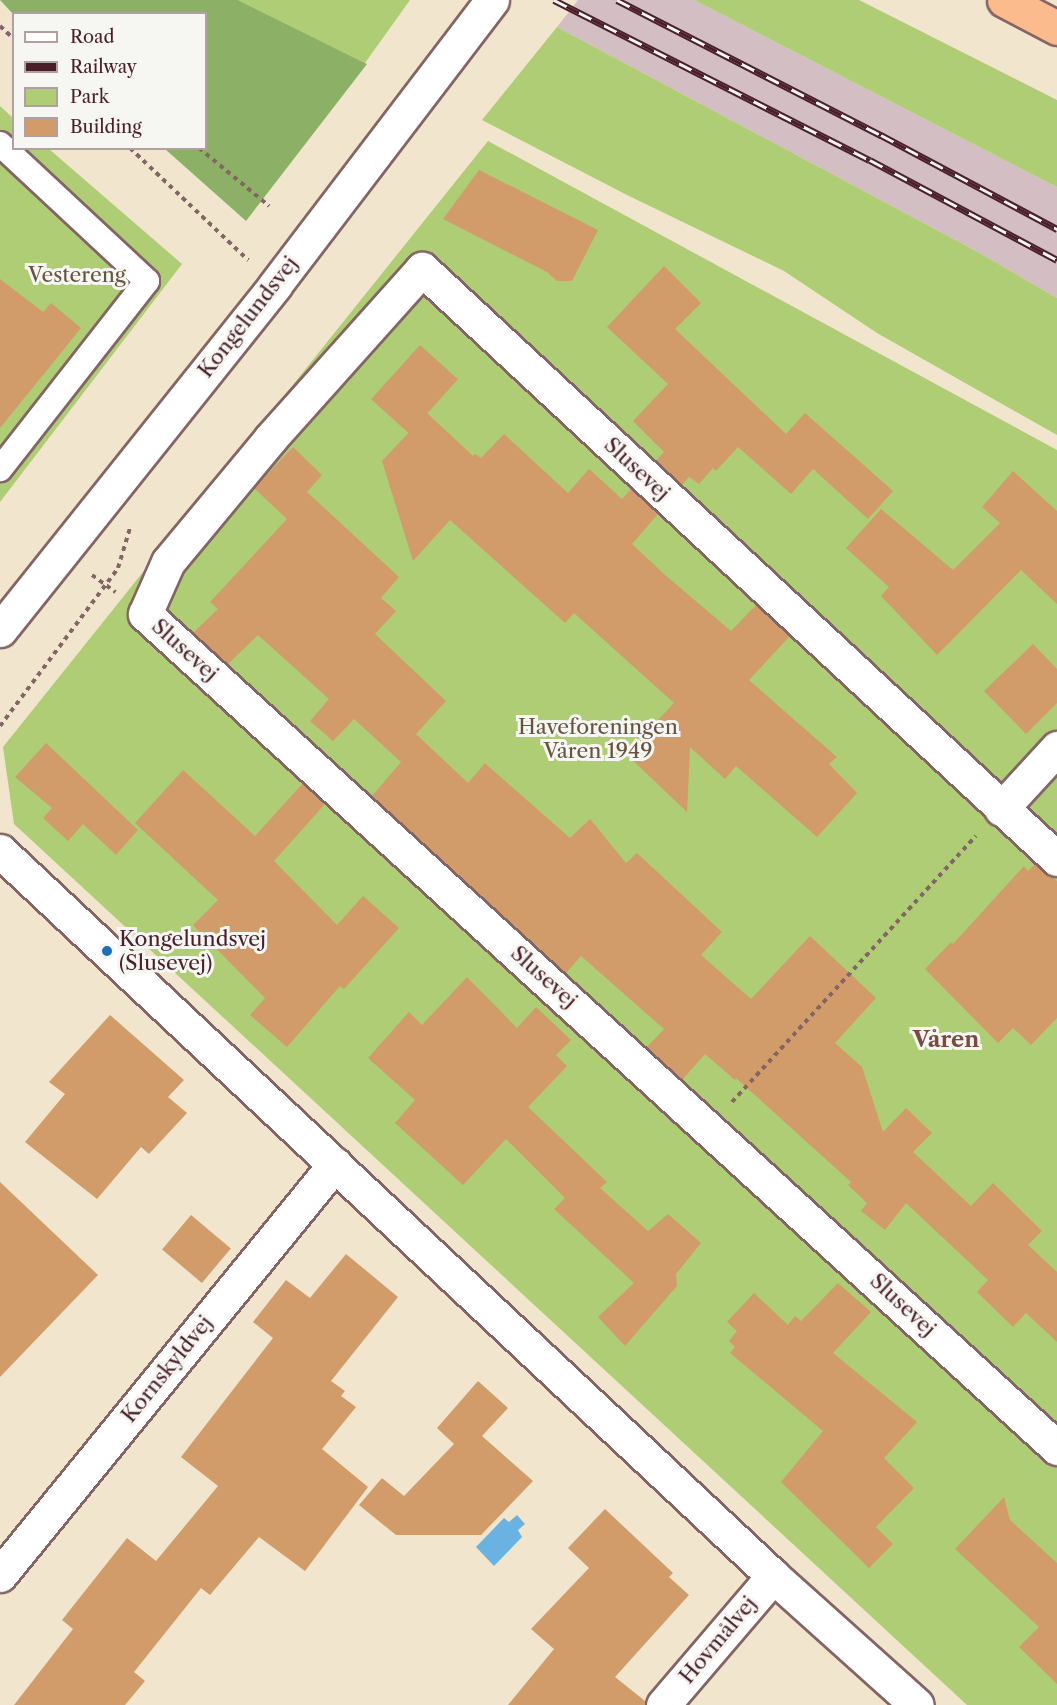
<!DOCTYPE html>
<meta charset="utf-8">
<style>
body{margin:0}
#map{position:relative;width:1057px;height:1705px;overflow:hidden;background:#f1e5cd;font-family:"Libre Caslon Text",serif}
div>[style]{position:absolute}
.industrial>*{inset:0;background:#d2bec3}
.green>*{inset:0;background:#afcd74}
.forest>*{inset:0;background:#8bb066}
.water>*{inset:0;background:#69b2e1}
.building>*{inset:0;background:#d19c69;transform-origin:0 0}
.path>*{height:4px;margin-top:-2px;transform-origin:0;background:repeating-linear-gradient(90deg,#846464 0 4.5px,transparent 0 9px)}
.roads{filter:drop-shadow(2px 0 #846464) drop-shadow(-2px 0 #846464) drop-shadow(0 2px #846464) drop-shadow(0 -2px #846464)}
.service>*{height:24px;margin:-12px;padding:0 12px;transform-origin:12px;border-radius:12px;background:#fff}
.minor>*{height:33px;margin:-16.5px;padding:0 16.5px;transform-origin:16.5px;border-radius:16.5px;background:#fff}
.tertiary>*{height:33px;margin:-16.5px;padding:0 16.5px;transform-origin:16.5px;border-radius:16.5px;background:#fff}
.motorway>*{height:33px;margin:-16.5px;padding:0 16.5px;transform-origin:16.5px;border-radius:16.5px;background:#fbbb8c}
.rail>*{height:7px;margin-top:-3.5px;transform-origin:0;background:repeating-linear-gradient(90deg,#f6f6f2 0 14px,#4a1f2b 0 28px);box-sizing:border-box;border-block:2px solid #4a1f2b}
.dots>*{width:16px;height:16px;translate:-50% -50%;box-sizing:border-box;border:3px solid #f6f6f2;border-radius:50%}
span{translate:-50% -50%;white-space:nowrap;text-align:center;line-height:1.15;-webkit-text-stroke:6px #f6f6f2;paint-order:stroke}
.park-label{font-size:21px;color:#685341}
.street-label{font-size:21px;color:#4a1f2b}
.poi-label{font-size:21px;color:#4a1f2b}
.left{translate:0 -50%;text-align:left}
.neighbourhood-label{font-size:22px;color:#794b41;font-weight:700}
.legend{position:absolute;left:12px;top:12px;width:195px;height:138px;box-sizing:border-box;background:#f6f6f2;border:2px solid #b1a0a2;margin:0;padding:8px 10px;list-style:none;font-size:18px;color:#4a1f2b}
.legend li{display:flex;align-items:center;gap:12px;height:30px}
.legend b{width:30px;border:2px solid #b1a0a2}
</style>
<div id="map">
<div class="industrial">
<i style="clip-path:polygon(578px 0,694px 0,1057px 187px,1057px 298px,976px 251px,557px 27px)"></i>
</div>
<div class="green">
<i style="clip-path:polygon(238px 0,410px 0,365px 63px)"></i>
<i style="clip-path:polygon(694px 0,859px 0,1057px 100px,1057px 187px)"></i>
<i style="clip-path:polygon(557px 27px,976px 251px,1057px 298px,1057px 435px,877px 333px,784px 271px,627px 195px,482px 120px)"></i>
<i style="clip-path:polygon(0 106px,13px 118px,14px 148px,49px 149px,182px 264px,0 502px)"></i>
<i style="clip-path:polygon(488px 141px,1057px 450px,1057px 1705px,967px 1705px,14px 824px,3px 747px)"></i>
</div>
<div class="forest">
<i style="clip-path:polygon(0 0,238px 0,367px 64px,246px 221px,165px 149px,206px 148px,206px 14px,13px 14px)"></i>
</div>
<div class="water">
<i style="clip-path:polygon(517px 1515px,525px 1524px,518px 1530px,522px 1537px,494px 1566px,476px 1547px,504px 1518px,509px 1522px)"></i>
</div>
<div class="building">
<i style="clip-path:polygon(479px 170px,598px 230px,572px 281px,557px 281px,547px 272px,443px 219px)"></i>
<i style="clip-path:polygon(664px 266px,701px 303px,675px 329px,786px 434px,805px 413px,893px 491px,868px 519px,813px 469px,791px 494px,738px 447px,716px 471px,713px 468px,699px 484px,689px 477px,682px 485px,656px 461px,664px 452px,633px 421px,668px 384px,607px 327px)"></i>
<i style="clip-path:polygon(0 279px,43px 312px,51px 303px,81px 328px,0 428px)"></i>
<i style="left:420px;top:345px;width:51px;height:73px;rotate:42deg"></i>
<i style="clip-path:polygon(427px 413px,473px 456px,475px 454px,481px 458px,504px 434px,568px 493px,589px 469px,622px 499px,631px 489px,658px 514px,632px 544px,664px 574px,731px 631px,756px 605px,790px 636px,749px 680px,837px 757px,829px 764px,857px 793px,817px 837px,736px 766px,725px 779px,690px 747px,687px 812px,626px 754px,674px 703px,574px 613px,565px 623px,450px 520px,413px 561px,382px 461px)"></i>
<i style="clip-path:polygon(293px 447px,322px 475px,307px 492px,399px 577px,381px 598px,396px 611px,375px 634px,446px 701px,416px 734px,468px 783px,485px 763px,487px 765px,570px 838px,590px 819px,626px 863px,637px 853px,722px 932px,701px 955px,751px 999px,810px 936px,876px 998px,835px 1043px,862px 1067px,883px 1132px,906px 1108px,932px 1133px,913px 1152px,971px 1206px,993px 1183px,1042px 1231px,1028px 1245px,1057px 1272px,1057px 1342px,1026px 1313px,1013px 1327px,977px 1292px,988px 1280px,906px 1203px,885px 1230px,861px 1211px,867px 1203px,848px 1185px,851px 1182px,736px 1078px,735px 1080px,705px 1054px,682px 1080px,647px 1047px,664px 1029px,581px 956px,566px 973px,372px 796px,401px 762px,354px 719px,333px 741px,310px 721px,329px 699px,258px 635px,228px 664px,193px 633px,218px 609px,210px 602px,287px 519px,254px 488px)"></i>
<i style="clip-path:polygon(1013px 471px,1057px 511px,1057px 604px,1021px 570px,937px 655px,881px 596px,889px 587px,846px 548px,881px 509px,953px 570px,1000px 523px,982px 507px)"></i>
<i style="clip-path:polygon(1033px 644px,1057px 669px,1057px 703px,1026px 734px,984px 691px)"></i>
<i style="clip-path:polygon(46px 743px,138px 830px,116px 855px,83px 824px,68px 841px,43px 818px,52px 808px,15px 777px)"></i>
<i style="clip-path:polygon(183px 770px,255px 836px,303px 783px,325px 804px,274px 861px,337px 925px,363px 896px,399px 928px,344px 989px,340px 986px,287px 1047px,250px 1015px,265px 998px,193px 925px,218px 900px,135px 823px)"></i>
<i style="clip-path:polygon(1035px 864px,1057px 881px,1057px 1018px,1031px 1045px,1013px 1028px,998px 1043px,925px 969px,951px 942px,953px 944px,1024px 866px,1028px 871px)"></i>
<i style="clip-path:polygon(467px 977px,517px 1028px,536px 1007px,571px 1040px,556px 1055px,567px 1066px,528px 1107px,607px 1182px,600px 1188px,648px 1231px,668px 1214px,701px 1243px,676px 1274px,677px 1286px,625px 1346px,598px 1317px,634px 1283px,554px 1209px,565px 1198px,506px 1139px,463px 1185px,395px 1123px,415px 1100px,368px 1058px,409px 1012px,422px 1025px)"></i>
<i style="clip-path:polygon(110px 1015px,184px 1080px,168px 1097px,187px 1113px,149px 1154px,141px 1147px,97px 1199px,25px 1142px,65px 1094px,49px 1082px)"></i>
<i style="clip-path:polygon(0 1182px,98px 1275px,0 1377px)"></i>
<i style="left:191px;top:1215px;width:52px;height:45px;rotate:40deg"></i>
<i style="clip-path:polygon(346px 1254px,398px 1297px,331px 1381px,345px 1391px,341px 1396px,356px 1407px,322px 1449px,368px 1487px,305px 1571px,259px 1537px,210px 1595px,201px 1588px,134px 1672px,145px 1681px,125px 1705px,14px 1705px,73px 1629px,62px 1620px,127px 1538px,156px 1561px,218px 1486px,181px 1457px,273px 1338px,253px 1322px,286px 1280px,310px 1298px)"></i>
<i style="clip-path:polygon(838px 1283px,871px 1312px,833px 1353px,917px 1422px,884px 1458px,914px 1488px,876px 1527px,893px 1544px,869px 1568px,781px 1482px,823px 1431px,730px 1353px,735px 1347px,729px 1341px,737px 1331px,727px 1322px,754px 1293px,788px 1325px,795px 1316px,801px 1321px)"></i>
<i style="clip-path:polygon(478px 1381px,508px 1408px,482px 1436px,533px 1481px,481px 1535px,396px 1535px,359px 1505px,382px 1478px,404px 1496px,454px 1444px,437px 1428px)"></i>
<i style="clip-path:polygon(1004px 1497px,1010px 1520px,1057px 1563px,1057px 1684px,1019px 1647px,1039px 1627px,955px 1549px)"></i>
<i style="clip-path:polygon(605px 1509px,673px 1573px,669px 1577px,689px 1595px,615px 1677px,645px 1701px,645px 1705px,508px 1705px,554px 1649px,531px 1629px,589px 1568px,568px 1548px)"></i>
</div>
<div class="path">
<i style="left:0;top:26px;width:19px;rotate:43deg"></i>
<i style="left:130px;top:148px;width:163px;rotate:43.5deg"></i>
<i style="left:199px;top:148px;width:91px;rotate:39.6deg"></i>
<i style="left:92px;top:575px;width:29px;rotate:36deg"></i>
<i style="left:0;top:726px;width:197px;rotate:-53.2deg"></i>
<i style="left:118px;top:568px;width:42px;rotate:-73.3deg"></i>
<i style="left:732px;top:1102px;width:361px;rotate:-47.5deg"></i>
</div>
<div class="roads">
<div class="service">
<i style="left:0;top:144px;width:201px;rotate:43deg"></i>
<i style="left:147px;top:281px;width:239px;rotate:128deg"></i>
</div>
<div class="minor">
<i style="left:1001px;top:809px;width:83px;rotate:-47.4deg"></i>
<i style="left:0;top:851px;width:1060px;rotate:43.16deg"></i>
<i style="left:773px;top:1576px;width:193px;rotate:41.9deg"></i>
<i style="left:1057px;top:859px;width:867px;rotate:-137.1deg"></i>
<i style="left:422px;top:269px;width:227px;rotate:131.8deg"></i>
<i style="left:271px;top:438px;width:161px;rotate:129.7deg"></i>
<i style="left:168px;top:562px;width:57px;rotate:113.9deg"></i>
<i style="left:145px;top:614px;width:1236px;rotate:42.44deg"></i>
<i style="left:0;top:1575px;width:530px;rotate:-50.82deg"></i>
<i style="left:663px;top:1705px;width:170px;rotate:-49.5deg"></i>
</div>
<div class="tertiary">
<i style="left:0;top:630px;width:441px;rotate:-51.4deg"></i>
<i style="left:275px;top:285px;width:358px;rotate:-52.7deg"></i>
</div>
<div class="motorway">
<i style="left:1004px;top:0;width:60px;rotate:27.8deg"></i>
</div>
</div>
<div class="rail">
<i style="left:554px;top:0;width:354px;rotate:26.9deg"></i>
<i style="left:870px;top:160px;width:212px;rotate:28.1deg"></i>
<i style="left:617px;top:0;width:297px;rotate:27.1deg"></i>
<i style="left:881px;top:135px;width:200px;rotate:28.1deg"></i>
</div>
<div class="dots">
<i style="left:107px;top:951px;background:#1f6fb2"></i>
</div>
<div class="park-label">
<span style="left:77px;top:275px">Vestereng</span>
<span style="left:598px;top:739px">Haveforeningen<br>Våren 1949</span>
</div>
<div class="street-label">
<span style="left:248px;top:317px;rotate:-52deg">Kongelundsvej</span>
<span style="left:637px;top:469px;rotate:43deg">Slusevej</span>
<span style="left:185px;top:650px;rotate:42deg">Slusevej</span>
<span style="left:544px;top:977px;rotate:42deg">Slusevej</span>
<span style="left:903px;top:1305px;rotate:43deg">Slusevej</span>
<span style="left:167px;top:1369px;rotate:-51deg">Kornskyldvej</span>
<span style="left:718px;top:1640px;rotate:-50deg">Hovmålvej</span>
</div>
<div class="poi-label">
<span class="left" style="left:119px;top:951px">Kongelundsvej<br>(Slusevej)</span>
</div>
<div class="neighbourhood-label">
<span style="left:946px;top:1040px">Våren</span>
</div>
<ul class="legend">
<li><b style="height:8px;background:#fff"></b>Road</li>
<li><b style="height:8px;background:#4a1f2b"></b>Railway</li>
<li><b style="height:16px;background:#afcd74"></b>Park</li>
<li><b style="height:16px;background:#d19c69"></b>Building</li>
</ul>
</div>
